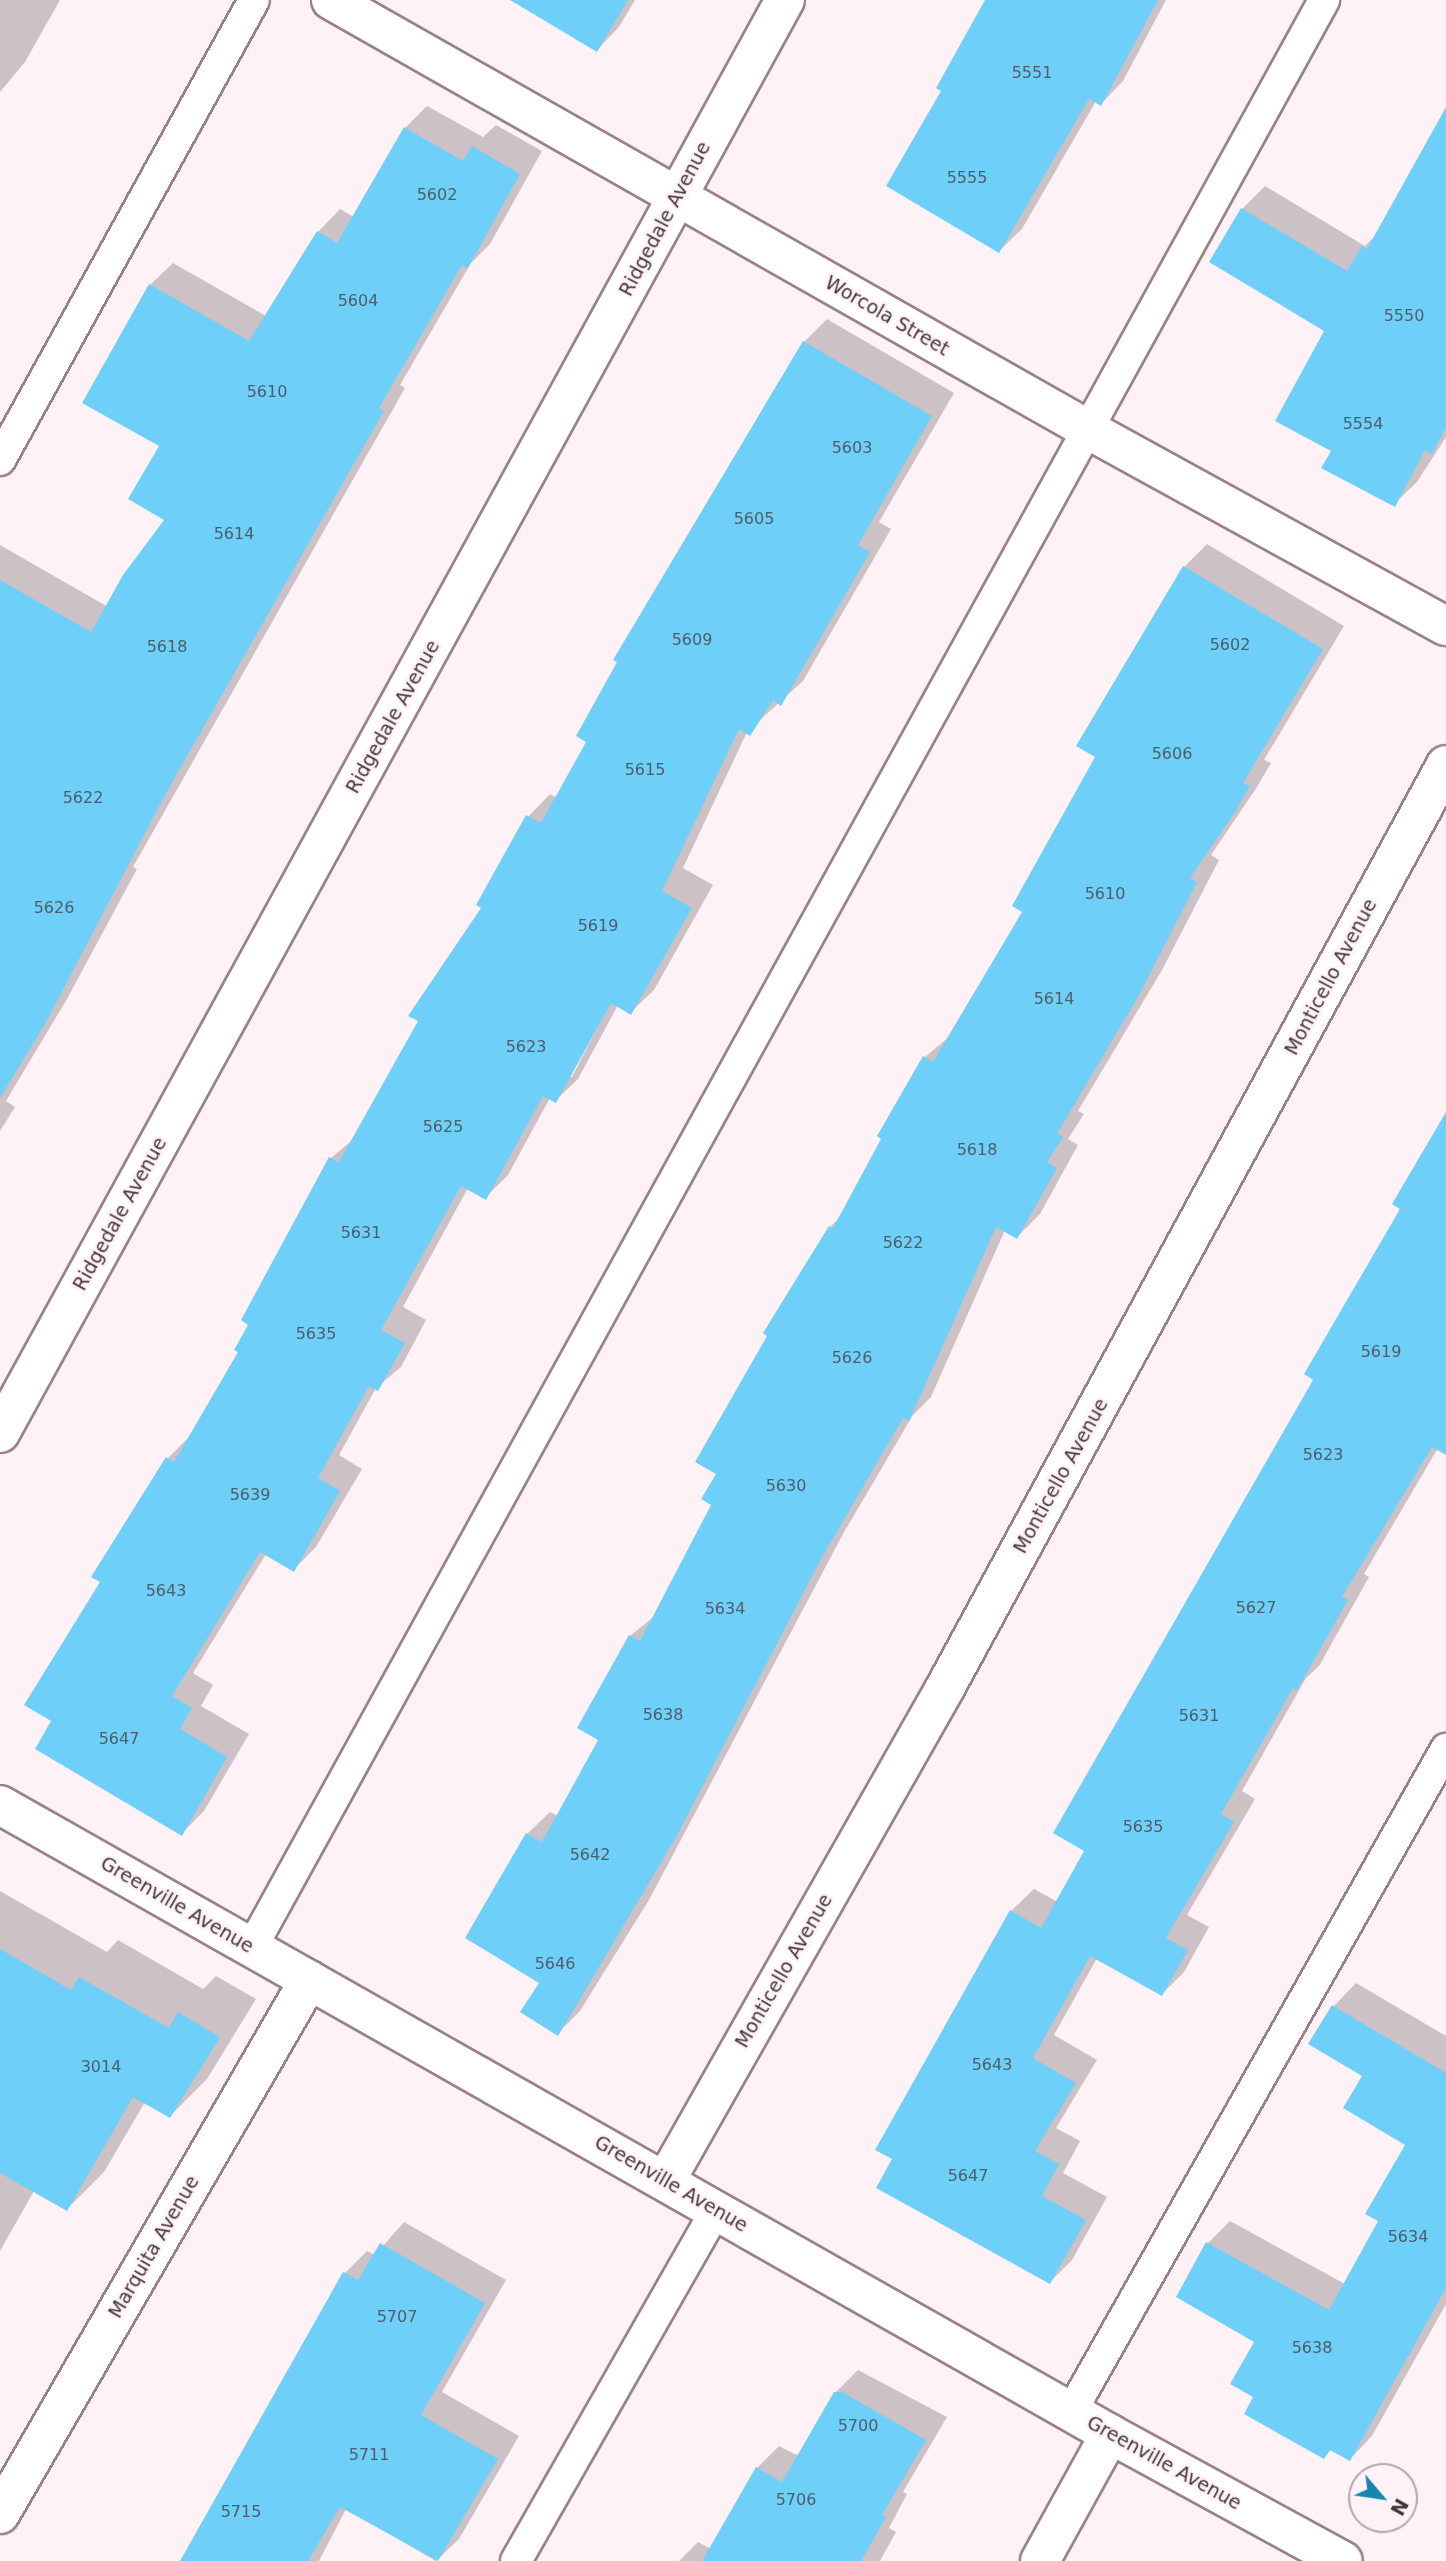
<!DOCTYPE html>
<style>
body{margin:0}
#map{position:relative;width:1446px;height:2561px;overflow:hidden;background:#fff2f6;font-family:"DejaVu Sans",sans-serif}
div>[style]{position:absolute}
.shadow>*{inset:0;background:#0003}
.building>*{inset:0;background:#6ecff8}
.roads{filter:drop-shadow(2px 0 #9c8088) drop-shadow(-2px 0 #9c8088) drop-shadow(0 2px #9c8088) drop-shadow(0 -2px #9c8088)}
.lane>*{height:30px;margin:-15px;padding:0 15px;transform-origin:15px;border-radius:15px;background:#fff}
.street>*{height:38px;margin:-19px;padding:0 19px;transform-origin:19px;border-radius:19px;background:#fff}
.secondary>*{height:38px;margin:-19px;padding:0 19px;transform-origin:19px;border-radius:19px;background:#fff}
span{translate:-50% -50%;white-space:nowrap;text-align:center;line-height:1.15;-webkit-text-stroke:5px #fff2f6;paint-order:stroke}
.number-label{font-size:16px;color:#4e5d6a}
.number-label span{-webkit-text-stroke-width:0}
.street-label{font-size:19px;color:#43373b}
.north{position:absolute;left:1348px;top:2463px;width:70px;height:70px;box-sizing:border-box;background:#fff2f6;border:2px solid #b4a7ab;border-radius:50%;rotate:119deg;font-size:19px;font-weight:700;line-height:28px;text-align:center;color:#43373b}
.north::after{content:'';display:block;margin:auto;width:24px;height:32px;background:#1586ac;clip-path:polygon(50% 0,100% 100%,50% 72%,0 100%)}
</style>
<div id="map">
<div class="shadow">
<i style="clip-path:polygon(0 0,60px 0,25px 62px,0 92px)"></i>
<i style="clip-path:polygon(513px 0,635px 0,619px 27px,597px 50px)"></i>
<i style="clip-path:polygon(987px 0,1166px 0,1123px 81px,1101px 104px,1096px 101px,1022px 229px,999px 251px,944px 91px)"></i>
<i style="clip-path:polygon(427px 106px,483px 137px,496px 125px,542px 151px,490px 244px,471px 263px,400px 385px,405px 388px,133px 867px,137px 869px,67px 999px,6px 1101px,15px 1107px,0 1131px,0 545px,108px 607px,167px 520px,150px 285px,173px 263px,266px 316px,318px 232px,340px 209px,354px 217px,405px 128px)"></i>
<i style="clip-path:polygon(1446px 111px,1446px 437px,1417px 482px,1394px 504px,1333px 450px,1326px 330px,1242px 209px,1265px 186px,1365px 246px,1379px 232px)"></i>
<i style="clip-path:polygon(evenodd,827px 319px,954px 393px,879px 522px,891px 529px,803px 681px,747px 732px,683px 868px,713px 885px,654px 990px,631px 1012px,618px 1005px,578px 1079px,555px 1101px,550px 1098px,508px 1175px,485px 1198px,468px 1188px,403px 1307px,426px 1320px,401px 1367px,376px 1388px,339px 1455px,362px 1469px,316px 1547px,293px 1570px,266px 1554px,193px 1673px,213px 1685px,201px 1706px,249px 1734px,204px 1811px,182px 1833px,53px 1720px,103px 1582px,168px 1458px,190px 1436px,240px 1351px,331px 1158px,356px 1137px,484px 907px,528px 817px,550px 794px,557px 798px,804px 342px,827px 319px,614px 995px,572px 1077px,568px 1077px,614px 995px)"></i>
<i style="clip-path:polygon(1207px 544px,1344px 626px,1264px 760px,1271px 763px,1257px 787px,1211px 855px,1219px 860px,1162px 970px,1078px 1111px,1084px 1114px,1068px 1139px,1078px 1145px,1040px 1214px,1017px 1237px,1005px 1230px,931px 1397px,913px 1415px,843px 1534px,649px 1900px,580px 2011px,558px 2033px,541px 1982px,527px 1834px,550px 1812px,558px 1816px,601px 1739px,580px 1727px,630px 1636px,656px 1615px,713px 1504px,718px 1473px,830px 1227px,843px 1214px,925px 1057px,950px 1036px,1025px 911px,1097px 756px,1079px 746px,1184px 567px)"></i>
<i style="clip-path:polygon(1446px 1114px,1446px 1453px,1438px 1448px,1364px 1574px,1369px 1577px,1319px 1666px,1306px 1678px,1242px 1791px,1255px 1799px,1187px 1915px,1209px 1927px,1184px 1972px,1162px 1994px,1097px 1958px,1054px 2035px,1097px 2060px,1056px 2128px,1080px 2141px,1063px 2173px,1107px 2197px,1072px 2260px,1050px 2282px,894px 2158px,1011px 1911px,1034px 1889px,1058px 1902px,1086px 1851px)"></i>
<i style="clip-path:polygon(0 1891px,107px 1952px,118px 1940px,203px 1989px,216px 1976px,256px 1999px,207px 2079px,170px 2116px,145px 2102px,104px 2172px,67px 2209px,34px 2191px,0 2251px)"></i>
<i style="clip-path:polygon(1356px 1983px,1446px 2036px,1446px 2304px,1372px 2436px,1350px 2459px,1332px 2449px,1324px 2457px,1255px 2396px,1257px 2341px,1208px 2243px,1230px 2221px,1345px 2284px,1380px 2221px,1407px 2144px,1364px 2076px,1311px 2043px,1334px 2006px)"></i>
<i style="clip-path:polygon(404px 2222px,506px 2280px,442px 2392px,519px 2436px,459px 2539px,436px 2561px,346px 2509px,319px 2561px,181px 2561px,345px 2273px,367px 2251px,375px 2255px)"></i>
<i style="clip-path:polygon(858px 2370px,947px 2417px,903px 2492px,907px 2494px,889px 2528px,896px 2532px,880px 2561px,679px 2561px,698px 2542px,711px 2549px,757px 2468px,779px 2446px,799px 2456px,835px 2393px)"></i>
</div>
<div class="building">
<i style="clip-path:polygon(510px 0,628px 0,597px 52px)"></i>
<i style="clip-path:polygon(985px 0,1158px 0,1101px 106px,1089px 99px,999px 253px,886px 186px,941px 91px,936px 88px)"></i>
<i style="clip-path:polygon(1446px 107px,1446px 427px,1432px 454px,1425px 450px,1395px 507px,1321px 468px,1331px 451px,1275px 421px,1324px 331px,1209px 262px,1241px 208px,1347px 271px,1362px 246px,1367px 249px)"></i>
<i style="clip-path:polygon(404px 127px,463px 161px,472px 146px,520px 174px,468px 268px,462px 265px,379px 408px,384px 411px,166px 793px,45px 1024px,0 1098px,0 580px,91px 632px,123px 575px,164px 520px,128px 499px,159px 446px,82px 403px,149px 284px,249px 341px,317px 231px,337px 243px)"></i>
<i style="clip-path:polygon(803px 341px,932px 416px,858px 545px,870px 552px,781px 706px,773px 700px,750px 736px,739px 729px,662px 891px,692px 908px,631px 1015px,611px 1003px,556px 1103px,543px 1096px,486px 1200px,461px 1186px,381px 1330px,405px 1343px,378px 1391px,369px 1386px,318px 1478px,340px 1491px,294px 1572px,260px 1552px,172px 1696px,192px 1708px,180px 1729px,227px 1757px,182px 1836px,35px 1749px,51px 1721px,24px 1705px,100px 1582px,91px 1577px,166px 1457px,174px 1462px,238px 1352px,234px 1350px,248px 1325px,241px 1320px,329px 1157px,339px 1162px,418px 1021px,408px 1016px,481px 908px,476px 905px,526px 815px,541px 823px,586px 742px,576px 736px,617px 662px,613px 660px)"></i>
<i style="clip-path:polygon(1183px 566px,1323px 649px,1243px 783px,1250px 786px,1235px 812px,1190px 878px,1197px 882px,1139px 995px,1057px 1134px,1063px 1137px,1047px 1162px,1057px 1168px,1017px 1239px,996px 1227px,909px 1421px,903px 1418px,821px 1559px,675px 1839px,558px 2036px,520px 2012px,539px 1983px,465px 1938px,526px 1833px,542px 1842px,598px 1740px,577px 1728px,629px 1635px,640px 1641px,711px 1505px,701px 1499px,716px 1474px,695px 1462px,767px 1336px,763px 1333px,829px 1226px,833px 1228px,881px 1139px,877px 1136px,923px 1056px,933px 1062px,1022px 912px,1012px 906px,1095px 757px,1076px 746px)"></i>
<i style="clip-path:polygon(1446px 1112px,1446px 1455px,1432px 1447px,1342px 1597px,1348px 1600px,1297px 1690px,1293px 1688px,1221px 1814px,1234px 1822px,1166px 1938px,1188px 1950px,1162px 1996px,1090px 1956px,1033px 2058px,1076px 2083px,1035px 2151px,1059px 2164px,1042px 2196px,1086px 2220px,1050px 2284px,876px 2188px,892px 2159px,875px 2150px,1010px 1910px,1041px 1928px,1084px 1851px,1053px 1833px,1313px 1380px,1304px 1374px,1400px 1209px,1392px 1204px)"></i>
<i style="clip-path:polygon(0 1949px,71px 1990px,79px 1977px,169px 2028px,178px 2012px,220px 2037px,170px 2118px,133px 2097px,67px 2211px,0 2173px)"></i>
<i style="clip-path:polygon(1332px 2005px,1446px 2073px,1446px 2288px,1350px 2461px,1330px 2450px,1324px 2459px,1244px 2414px,1253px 2397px,1230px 2384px,1254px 2342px,1176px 2297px,1206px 2242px,1329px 2310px,1378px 2221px,1365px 2214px,1405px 2145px,1343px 2108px,1362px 2076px,1308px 2044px)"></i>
<i style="clip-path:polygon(380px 2243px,485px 2303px,421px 2415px,498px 2459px,438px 2561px,340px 2507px,308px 2561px,180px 2561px,343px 2272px,358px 2280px)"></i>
<i style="clip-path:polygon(834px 2392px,842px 2392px,926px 2440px,882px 2515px,886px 2517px,861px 2561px,702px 2561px,756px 2467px,782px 2482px)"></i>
</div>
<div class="roads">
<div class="lane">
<i style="left:0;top:460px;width:525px;rotate:-61.09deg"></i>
<i style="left:252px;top:1947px;width:2223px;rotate:-61.16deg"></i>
<i style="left:1071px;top:2412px;width:762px;rotate:-60.51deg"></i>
<i style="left:516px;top:2561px;width:403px;rotate:-60.3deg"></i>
</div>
<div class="street">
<i style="left:331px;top:0;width:869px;rotate:29.57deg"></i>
<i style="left:1087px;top:429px;width:409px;rotate:28.8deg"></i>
<i style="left:0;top:1433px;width:1634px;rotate:-61.29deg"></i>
<i style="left:0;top:2514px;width:617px;rotate:-59.94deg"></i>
<i style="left:1040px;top:2561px;width:145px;rotate:-61.1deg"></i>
</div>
<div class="secondary">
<i style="left:0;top:1805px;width:1276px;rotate:29.54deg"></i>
<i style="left:1110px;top:2434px;width:265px;rotate:28.6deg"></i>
<i style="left:666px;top:2180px;width:566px;rotate:-60.44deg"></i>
<i style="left:945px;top:1688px;width:1050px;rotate:-61.51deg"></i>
</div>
</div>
<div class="number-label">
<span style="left:1032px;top:73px">5551</span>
<span style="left:967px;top:178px">5555</span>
<span style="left:437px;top:195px">5602</span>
<span style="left:358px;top:301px">5604</span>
<span style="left:1404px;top:316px">5550</span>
<span style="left:267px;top:392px">5610</span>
<span style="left:1363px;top:424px">5554</span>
<span style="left:852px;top:448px">5603</span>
<span style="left:754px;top:519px">5605</span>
<span style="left:234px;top:534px">5614</span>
<span style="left:692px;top:640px">5609</span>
<span style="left:1230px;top:645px">5602</span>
<span style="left:167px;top:647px">5618</span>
<span style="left:1172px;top:754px">5606</span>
<span style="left:645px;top:770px">5615</span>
<span style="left:83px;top:798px">5622</span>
<span style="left:1105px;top:894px">5610</span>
<span style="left:54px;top:908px">5626</span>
<span style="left:598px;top:926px">5619</span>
<span style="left:1054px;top:999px">5614</span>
<span style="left:526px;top:1047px">5623</span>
<span style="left:443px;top:1127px">5625</span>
<span style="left:977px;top:1150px">5618</span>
<span style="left:361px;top:1233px">5631</span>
<span style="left:903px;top:1243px">5622</span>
<span style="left:316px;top:1334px">5635</span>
<span style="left:1381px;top:1352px">5619</span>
<span style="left:852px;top:1358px">5626</span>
<span style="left:1323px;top:1455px">5623</span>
<span style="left:786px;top:1486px">5630</span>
<span style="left:250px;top:1495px">5639</span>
<span style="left:166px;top:1591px">5643</span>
<span style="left:1256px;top:1608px">5627</span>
<span style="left:725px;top:1609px">5634</span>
<span style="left:663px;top:1715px">5638</span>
<span style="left:1199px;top:1716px">5631</span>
<span style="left:119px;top:1739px">5647</span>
<span style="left:1143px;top:1827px">5635</span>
<span style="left:590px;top:1855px">5642</span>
<span style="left:555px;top:1964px">5646</span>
<span style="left:992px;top:2065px">5643</span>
<span style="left:101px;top:2067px">3014</span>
<span style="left:968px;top:2176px">5647</span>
<span style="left:1408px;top:2237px">5634</span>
<span style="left:397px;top:2317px">5707</span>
<span style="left:1312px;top:2348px">5638</span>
<span style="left:858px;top:2426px">5700</span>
<span style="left:369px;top:2455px">5711</span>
<span style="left:796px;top:2500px">5706</span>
<span style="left:241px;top:2512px">5715</span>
</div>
<div class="street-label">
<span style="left:665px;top:219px;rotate:-62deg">Ridgedale Avenue</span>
<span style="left:887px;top:316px;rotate:30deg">Worcola Street</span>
<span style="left:393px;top:717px;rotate:-61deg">Ridgedale Avenue</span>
<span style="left:1331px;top:977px;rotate:-62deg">Monticello Avenue</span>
<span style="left:120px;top:1214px;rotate:-61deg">Ridgedale Avenue</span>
<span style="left:1061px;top:1476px;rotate:-61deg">Monticello Avenue</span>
<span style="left:177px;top:1905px;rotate:30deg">Greenville Avenue</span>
<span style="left:784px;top:1971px;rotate:-60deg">Monticello Avenue</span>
<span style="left:671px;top:2184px;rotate:30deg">Greenville Avenue</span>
<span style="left:154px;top:2247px;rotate:-60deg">Marquita Avenue</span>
<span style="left:1164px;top:2463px;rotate:29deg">Greenville Avenue</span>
</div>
<div class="north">N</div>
</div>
